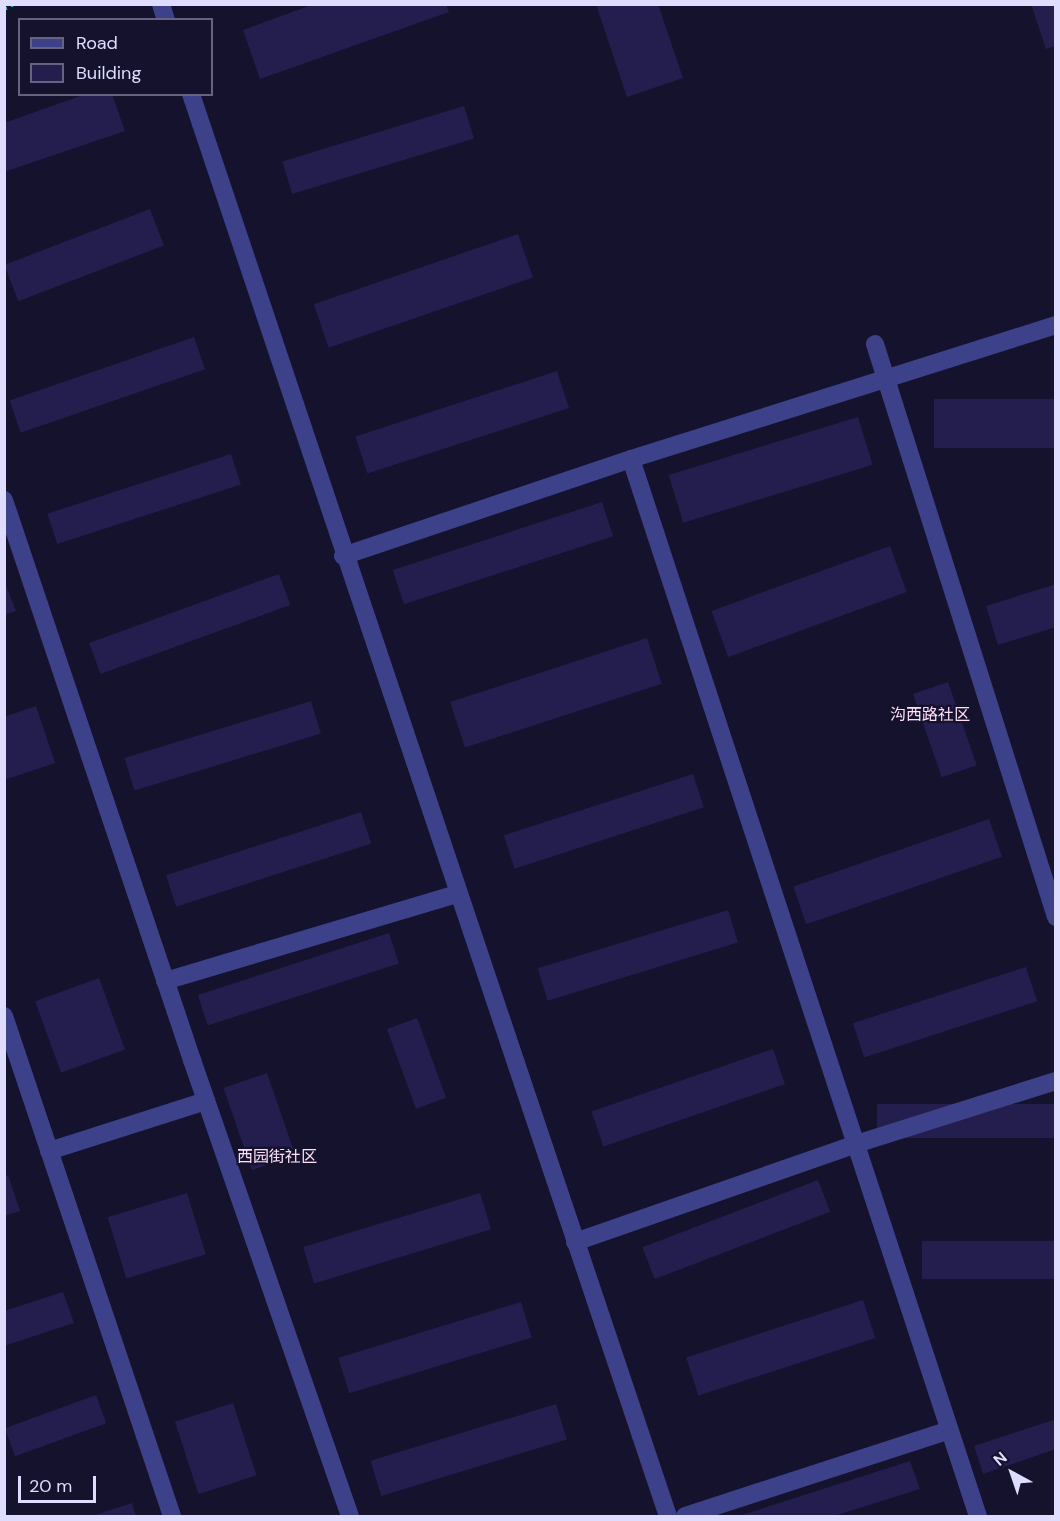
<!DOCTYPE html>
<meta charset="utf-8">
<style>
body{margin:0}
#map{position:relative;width:1060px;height:1521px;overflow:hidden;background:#14122c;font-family:"DM Sans","Noto Sans SC",sans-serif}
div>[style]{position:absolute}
.building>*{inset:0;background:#231e4d;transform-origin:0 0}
.path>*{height:4px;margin-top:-2px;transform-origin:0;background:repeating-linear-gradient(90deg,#32bea9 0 3px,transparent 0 7.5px)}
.minor>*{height:18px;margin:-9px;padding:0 9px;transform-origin:9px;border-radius:9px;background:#3d418a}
span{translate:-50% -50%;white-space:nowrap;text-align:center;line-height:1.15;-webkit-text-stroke:4.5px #14122c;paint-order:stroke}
.neighbourhood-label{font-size:16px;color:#ffdff6}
.frame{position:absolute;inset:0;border:6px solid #deddff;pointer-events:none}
.legend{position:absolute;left:18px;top:18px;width:195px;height:78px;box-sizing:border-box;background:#14122c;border:2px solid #656380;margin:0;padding:8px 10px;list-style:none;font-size:18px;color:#deddff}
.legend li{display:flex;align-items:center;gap:12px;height:30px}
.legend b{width:30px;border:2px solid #656380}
.north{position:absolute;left:982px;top:1443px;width:60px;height:60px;-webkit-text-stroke:4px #14122c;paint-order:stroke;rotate:320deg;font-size:16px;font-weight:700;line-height:24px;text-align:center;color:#deddff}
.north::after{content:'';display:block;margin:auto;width:21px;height:27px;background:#deddff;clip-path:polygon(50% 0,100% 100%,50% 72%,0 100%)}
.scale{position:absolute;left:18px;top:1476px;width:78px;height:27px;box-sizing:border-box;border:3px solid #deddff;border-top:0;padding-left:8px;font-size:18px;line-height:21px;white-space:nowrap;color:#deddff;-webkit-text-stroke:4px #14122c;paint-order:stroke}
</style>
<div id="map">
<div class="building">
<i style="clip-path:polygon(314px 4px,446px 4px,449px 12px,260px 79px,243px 30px)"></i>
<i style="clip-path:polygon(596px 4px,658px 4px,683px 78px,627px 97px)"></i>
<i style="clip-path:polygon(1031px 4px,1056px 4px,1056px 46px,1046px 49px)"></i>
<i style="clip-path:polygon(86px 94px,112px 94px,125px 131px,4px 172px,4px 123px)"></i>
<i style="left:464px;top:106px;width:34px;height:190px;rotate:73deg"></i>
<i style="left:150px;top:209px;width:39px;height:156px;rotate:69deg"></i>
<i style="left:518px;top:234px;width:46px;height:216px;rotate:71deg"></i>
<i style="left:194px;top:337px;width:34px;height:195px;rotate:71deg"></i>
<i style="left:557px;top:371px;width:39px;height:212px;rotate:72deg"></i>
<i style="left:1056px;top:399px;width:49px;height:122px;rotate:90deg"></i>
<i style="left:858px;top:417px;width:50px;height:198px;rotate:73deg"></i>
<i style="left:231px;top:454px;width:32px;height:193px;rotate:72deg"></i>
<i style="left:602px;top:502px;width:36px;height:220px;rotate:72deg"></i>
<i style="left:890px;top:546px;width:49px;height:190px;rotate:70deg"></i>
<i style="left:279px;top:574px;width:33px;height:202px;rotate:70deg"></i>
<i style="clip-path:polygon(4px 581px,16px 611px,4px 615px)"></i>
<i style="clip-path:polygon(1056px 584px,1056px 627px,998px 645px,986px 606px)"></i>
<i style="left:647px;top:638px;width:48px;height:207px;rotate:72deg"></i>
<i style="left:948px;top:682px;width:88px;height:37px;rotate:71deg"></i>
<i style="left:311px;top:701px;width:34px;height:195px;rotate:73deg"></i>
<i style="clip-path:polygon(36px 706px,55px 763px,4px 780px,4px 717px)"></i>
<i style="left:693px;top:774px;width:35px;height:199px;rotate:72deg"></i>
<i style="left:361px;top:812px;width:33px;height:205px;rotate:72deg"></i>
<i style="left:989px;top:819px;width:40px;height:207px;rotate:71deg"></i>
<i style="left:728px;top:910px;width:34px;height:199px;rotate:73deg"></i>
<i style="left:389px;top:933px;width:32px;height:201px;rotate:72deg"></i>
<i style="left:1026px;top:967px;width:36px;height:182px;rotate:72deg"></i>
<i style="left:99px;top:978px;width:76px;height:68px;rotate:70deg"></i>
<i style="left:417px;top:1018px;width:85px;height:32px;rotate:70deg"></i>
<i style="left:773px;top:1049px;width:37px;height:192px;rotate:71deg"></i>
<i style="left:267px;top:1073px;width:87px;height:46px;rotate:71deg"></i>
<i style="left:1056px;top:1104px;width:34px;height:179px;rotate:90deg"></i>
<i style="clip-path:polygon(8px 1175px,20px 1211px,4px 1216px,4px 1177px)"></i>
<i style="left:818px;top:1180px;width:34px;height:188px;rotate:69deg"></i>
<i style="left:187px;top:1193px;width:64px;height:83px;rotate:73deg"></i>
<i style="left:480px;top:1193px;width:38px;height:185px;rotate:73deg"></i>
<i style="left:1056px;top:1241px;width:38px;height:134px;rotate:90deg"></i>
<i style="clip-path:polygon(63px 1292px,74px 1323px,4px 1346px,4px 1311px)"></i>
<i style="left:863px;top:1300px;width:40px;height:186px;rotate:72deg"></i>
<i style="left:521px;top:1302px;width:37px;height:191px;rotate:73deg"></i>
<i style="left:96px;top:1395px;width:30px;height:97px;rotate:70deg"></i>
<i style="left:233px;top:1403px;width:76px;height:61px;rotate:72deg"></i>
<i style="left:556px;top:1404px;width:37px;height:194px;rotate:73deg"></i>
<i style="clip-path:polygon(1056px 1419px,1056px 1449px,983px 1474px,974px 1446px)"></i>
<i style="clip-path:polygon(910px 1461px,920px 1489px,834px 1516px,739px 1516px)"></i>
<i style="clip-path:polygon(132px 1503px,136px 1516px,92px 1516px)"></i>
</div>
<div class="path">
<i style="left:4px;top:9px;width:11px;rotate:-27deg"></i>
</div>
<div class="minor">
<i style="left:161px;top:4px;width:17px;rotate:73deg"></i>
<i style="left:191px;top:94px;width:1500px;rotate:71.46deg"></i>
<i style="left:875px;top:344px;width:601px;rotate:72.47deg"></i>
<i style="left:631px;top:459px;width:1113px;rotate:71.83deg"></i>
<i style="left:4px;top:500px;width:591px;rotate:71.44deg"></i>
<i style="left:192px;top:1060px;width:483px;rotate:70.9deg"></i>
<i style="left:343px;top:556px;width:304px;rotate:-18.6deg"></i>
<i style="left:631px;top:459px;width:446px;rotate:-17.5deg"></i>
<i style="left:165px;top:981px;width:305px;rotate:-16.6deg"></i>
<i style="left:4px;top:1016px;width:527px;rotate:71.43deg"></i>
<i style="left:49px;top:1151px;width:165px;rotate:-17.7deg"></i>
<i style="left:575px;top:1242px;width:298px;rotate:-19.2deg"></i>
<i style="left:856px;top:1144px;width:210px;rotate:-17.5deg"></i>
<i style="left:685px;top:1516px;width:278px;rotate:-18deg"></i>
</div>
<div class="neighbourhood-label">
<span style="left:930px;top:715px">沟西路社区</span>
<span style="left:277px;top:1157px">西园街社区</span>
</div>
<div class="frame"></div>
<ul class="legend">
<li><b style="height:8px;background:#3d418a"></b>Road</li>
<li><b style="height:16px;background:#231e4d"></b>Building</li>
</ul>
<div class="north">N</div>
<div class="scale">20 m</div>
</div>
